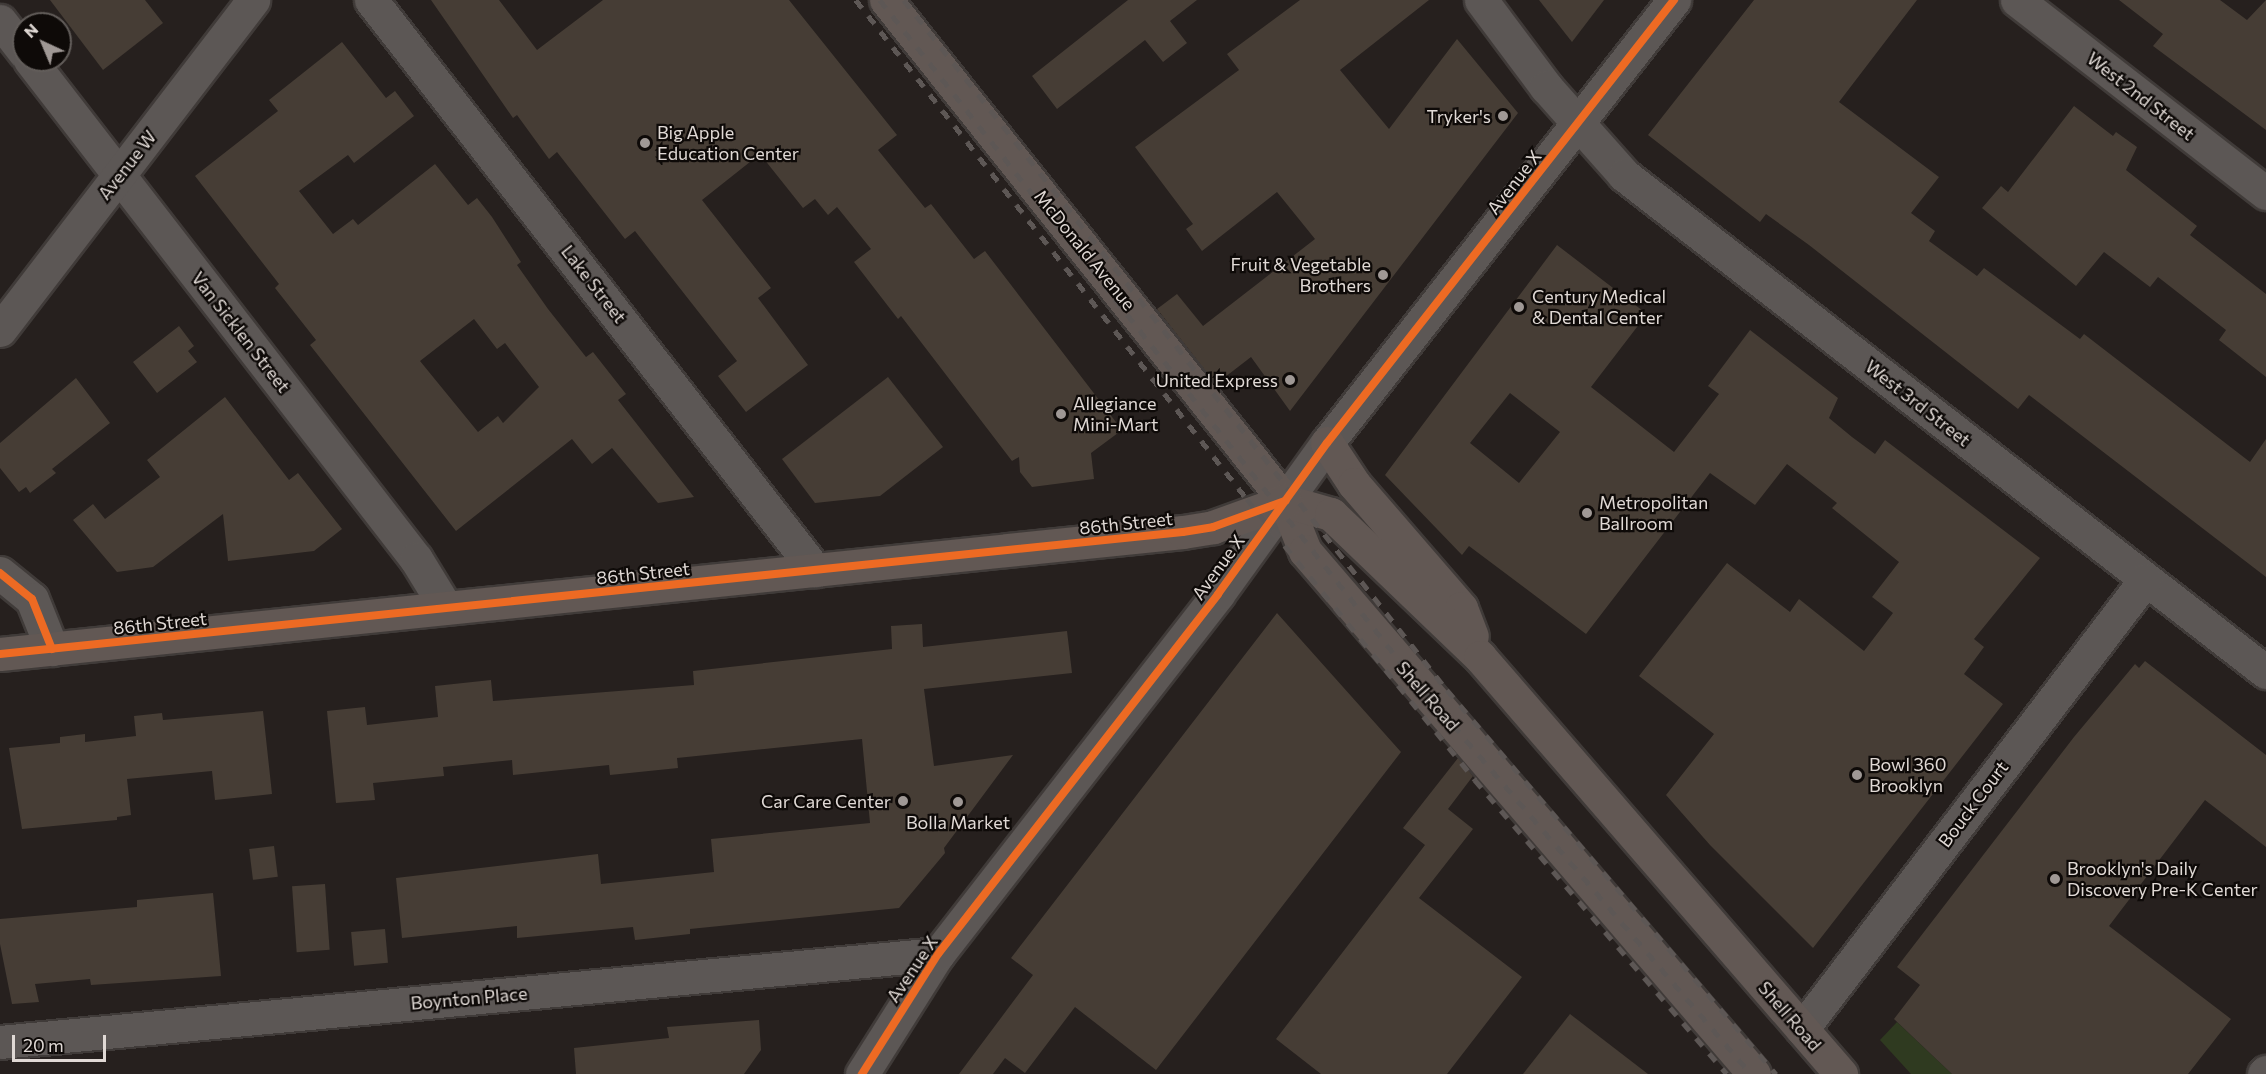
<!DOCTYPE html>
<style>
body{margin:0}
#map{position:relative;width:2266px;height:1074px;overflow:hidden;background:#26201e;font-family:Commissioner,sans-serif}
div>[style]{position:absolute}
.green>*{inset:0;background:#2f3a20}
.building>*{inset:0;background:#463d35;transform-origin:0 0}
.roads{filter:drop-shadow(2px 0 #403b39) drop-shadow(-2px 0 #403b39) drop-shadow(0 2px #403b39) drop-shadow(0 -2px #403b39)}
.minor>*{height:33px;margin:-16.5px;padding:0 16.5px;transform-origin:16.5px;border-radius:16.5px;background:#5c5755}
.major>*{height:33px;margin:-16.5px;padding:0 16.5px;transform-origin:16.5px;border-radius:16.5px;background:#625854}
.rail>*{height:4.5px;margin-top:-2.25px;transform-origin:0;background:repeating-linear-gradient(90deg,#5d5755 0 10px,transparent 0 20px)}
.cycleway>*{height:8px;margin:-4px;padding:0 4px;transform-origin:4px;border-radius:4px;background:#ed6a23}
.dots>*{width:16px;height:16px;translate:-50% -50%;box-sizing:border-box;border:3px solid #0e0a08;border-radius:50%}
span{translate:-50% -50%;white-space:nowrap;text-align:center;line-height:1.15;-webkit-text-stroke:4.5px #0e0a08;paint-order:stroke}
.street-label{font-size:18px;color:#e0d9d5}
.poi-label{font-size:18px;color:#e0d9d5}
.right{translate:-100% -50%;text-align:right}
.left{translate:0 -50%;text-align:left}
.north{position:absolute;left:12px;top:12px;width:60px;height:60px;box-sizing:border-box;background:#0e0a08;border:2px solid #625d5a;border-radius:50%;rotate:316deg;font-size:16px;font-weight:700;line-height:24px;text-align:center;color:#e0d9d5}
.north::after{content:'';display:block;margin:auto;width:21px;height:27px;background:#9f9895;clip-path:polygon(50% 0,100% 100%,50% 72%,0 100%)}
.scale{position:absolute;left:12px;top:1035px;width:94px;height:27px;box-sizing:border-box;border:3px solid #e0d9d5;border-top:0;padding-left:8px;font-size:18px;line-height:21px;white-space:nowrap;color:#e0d9d5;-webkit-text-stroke:4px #0e0a08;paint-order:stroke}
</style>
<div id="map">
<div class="green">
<i style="clip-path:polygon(1897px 1022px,1952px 1074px,1911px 1074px,1880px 1040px)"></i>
</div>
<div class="building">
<i style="clip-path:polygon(50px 0,145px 0,163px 23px,103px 70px)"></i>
<i style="clip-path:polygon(431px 0,499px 0,537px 50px,603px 0,789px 0,897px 135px,878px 150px,925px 208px,931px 204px,974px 259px,985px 251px,1122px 430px,1091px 453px,1094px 479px,1032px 487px,1020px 472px,1019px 457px,1012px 461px,901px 316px,898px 319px,854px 262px,871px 249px,837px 207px,828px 215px,815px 199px,803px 208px,760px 154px,702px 200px,771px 288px,758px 298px,808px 365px,746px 412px,718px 376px,737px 361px,635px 231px,625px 239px,557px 152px,549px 159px,517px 115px,513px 118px)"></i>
<i style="clip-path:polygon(1128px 0,1197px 0,1170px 21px,1187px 43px,1163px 62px,1145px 40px,1057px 109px,1032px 76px)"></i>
<i style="clip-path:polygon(1300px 0,1429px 0,1340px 70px,1389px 129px,1457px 39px,1518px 113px,1290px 411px,1251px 357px,1216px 384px,1157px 309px,1177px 294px,1203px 326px,1315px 239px,1277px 192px,1202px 251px,1186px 229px,1193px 224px,1135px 147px,1239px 70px,1227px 54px)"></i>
<i style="clip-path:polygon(1539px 0,1604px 0,1572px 42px)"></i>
<i style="clip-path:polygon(1754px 0,1917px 0,1839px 102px,1939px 177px,1911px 213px,1935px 231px,1929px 241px,1977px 276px,1984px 268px,2080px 339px,2084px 334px,2250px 462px,2266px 439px,2266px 577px,2029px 395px,2018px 409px,1809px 245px,1766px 214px,1760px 222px,1648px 135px)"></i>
<i style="clip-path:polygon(2119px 0,2220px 0,2247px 20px,2266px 0,2266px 130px,2153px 46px,2163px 34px)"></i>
<i style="clip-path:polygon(evenodd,342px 42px,386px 98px,395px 91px,414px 116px,354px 163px,348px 155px,299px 191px,333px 234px,353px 219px,358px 225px,435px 164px,468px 205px,477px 198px,492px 217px,521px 262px,517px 265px,548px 309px,586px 357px,593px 352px,626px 394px,618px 400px,694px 497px,658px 503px,612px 448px,592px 464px,572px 439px,456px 531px,310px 345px,316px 340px,275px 288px,279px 284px,195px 176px,278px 111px,269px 100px,342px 42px,474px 319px,497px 349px,505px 343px,539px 387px,503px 423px,498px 416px,478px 432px,420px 361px,474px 319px)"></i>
<i style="clip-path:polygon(2074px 106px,2113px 136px,2116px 132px,2137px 147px,2126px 170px,2197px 226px,2190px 235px,2266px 294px,2266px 377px,2219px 340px,2226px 330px,2158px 277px,2150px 287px,2104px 252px,2076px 286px,1982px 208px,2001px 186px,2008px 192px)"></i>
<i style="clip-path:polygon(evenodd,1557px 245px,1647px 314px,1591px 387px,1674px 452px,1719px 394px,1708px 386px,1750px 330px,1838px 398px,1829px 418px,1852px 437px,1875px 454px,1885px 440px,2040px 558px,1974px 639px,1984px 647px,1964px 674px,2003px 704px,1813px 948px,1710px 845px,1666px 795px,1714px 734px,1639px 676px,1727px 563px,1790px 612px,1799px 599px,1864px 651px,1893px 613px,1872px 597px,1899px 562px,1832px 508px,1837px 503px,1787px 464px,1755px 505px,1710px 473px,1586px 634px,1469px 546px,1462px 555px,1385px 475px,1557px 245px,1510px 393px,1560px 432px,1519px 483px,1470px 443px,1510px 393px)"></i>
<i style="clip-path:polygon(179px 326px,194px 346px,188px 351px,197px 362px,157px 393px,133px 362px)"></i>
<i style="clip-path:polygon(888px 377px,943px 447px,880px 496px,815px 503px,782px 459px)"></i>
<i style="clip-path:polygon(76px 378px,110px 423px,52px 469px,56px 473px,30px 493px,26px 487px,19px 492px,0 468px,0 443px)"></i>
<i style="clip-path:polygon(225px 397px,289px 480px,298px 473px,342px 529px,314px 551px,228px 561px,223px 514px,153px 567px,117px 572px,73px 520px,93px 504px,105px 519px,160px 477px,147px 460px)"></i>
<i style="clip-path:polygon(1277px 613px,1401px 752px,1156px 1070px,1075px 1007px,1025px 1073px,1005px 1058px,993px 1074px,959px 1074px,1033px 975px,1011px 958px)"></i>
<i style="clip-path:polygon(922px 624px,923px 647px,1067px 631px,1072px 673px,924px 689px,934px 766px,1013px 755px,944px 848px,945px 853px,899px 908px,690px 929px,690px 934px,635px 940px,633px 927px,517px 938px,517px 926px,402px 938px,396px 878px,598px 854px,601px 884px,714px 872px,711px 839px,870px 823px,862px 739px,677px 758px,678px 768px,610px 775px,609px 765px,513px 775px,512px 760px,443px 767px,444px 776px,373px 783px,375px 800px,336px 803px,327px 711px,365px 707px,367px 725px,438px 717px,435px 686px,491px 680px,493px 701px,694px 685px,693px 671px,892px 649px,891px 626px)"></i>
<i style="clip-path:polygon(2145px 661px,2266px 755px,2266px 847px,2205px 800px,2109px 926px,2231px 1019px,2188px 1074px,1952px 1074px,1894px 1019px,1920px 985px,1897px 967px,2074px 737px,2135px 664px,2139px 668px)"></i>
<i style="clip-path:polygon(263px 711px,272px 794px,215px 800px,212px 771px,127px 779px,131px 815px,117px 817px,117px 820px,22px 829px,9px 748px,60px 743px,60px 737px,85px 734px,85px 742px,136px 736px,134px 716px,162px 713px,163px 720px)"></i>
<i style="clip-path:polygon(1458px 758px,1473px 776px,1448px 809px,1473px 829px,1419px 898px,1522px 977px,1447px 1074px,1321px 1074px,1276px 1039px,1425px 845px,1403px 828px)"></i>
<i style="left:274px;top:846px;width:31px;height:25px;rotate:83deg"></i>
<i style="left:325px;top:884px;width:66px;height:33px;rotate:86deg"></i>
<i style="clip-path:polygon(213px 893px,221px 976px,91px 985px,90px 979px,35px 984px,39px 1002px,12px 1004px,0 944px,0 919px,137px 907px,137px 900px)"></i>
<i style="left:385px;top:929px;width:34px;height:34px;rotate:85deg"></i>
<i style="clip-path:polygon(1570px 1014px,1648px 1074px,1523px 1074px)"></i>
<i style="clip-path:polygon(759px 1020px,761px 1050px,744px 1074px,576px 1074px,574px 1048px,669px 1038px,667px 1027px)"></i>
</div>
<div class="roads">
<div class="minor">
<i style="left:371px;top:0;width:723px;rotate:52.08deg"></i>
<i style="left:1481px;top:0;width:109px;rotate:53.2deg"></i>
<i style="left:1546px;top:87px;width:118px;rotate:48.4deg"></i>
<i style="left:1624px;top:175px;width:812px;rotate:37.75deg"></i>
<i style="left:2017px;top:0;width:315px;rotate:37.8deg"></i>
<i style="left:0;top:21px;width:39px;rotate:52deg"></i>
<i style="left:30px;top:60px;width:631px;rotate:52.28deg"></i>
<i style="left:416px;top:559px;width:57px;rotate:58.5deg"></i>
<i style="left:0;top:330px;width:416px;rotate:-52.5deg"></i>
<i style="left:0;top:573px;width:41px;rotate:39.1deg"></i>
<i style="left:32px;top:599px;width:54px;rotate:68.2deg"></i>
<i style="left:1802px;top:1029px;width:565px;rotate:-52.62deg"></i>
<i style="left:0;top:1042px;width:942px;rotate:-5.36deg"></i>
<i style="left:862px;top:1074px;width:142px;rotate:-57.7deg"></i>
<i style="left:938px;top:954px;width:456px;rotate:-52.1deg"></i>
<i style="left:1218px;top:594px;width:186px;rotate:-54.2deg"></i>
<i style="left:1327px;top:443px;width:563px;rotate:-51.93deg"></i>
<i style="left:2264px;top:1074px;width:3px;rotate:-45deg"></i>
</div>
<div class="major">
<i style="left:886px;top:0;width:640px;rotate:51.47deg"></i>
<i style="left:1285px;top:501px;width:54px;rotate:68.2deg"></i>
<i style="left:1305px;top:551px;width:689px;rotate:49.35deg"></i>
<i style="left:1327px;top:443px;width:49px;rotate:56.6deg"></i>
<i style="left:1354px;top:484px;width:164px;rotate:49.2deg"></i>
<i style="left:1461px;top:608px;width:30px;rotate:69deg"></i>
<i style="left:1285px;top:501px;width:48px;rotate:15.8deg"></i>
<i style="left:1331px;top:514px;width:207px;rotate:43.8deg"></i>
<i style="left:1480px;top:657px;width:552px;rotate:49.12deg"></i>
<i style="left:0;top:654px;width:1189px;rotate:-5.89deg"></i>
<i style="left:1183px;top:532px;width:30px;rotate:-9deg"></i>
<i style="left:1213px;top:527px;width:77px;rotate:-19.9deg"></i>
</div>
</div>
<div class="rail">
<i style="left:856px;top:0;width:634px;rotate:51.92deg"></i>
<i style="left:1247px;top:499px;width:362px;rotate:50.9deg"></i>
<i style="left:1475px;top:780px;width:387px;rotate:49.4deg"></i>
<i style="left:880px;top:0;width:864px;rotate:51.82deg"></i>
<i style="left:1414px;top:679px;width:519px;rotate:49.53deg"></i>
<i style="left:904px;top:0;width:878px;rotate:51.8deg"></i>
<i style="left:1447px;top:690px;width:506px;rotate:49.41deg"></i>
</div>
<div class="cycleway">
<i style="left:0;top:573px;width:41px;rotate:39.1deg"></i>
<i style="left:32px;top:599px;width:54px;rotate:68.2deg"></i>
<i style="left:0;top:654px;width:1189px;rotate:-5.89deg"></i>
<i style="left:1183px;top:532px;width:30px;rotate:-9deg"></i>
<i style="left:1213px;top:527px;width:77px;rotate:-19.9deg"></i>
<i style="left:862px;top:1074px;width:142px;rotate:-57.7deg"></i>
<i style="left:938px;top:954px;width:456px;rotate:-52.1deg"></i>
<i style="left:1218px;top:594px;width:186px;rotate:-54.2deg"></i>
<i style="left:1327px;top:443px;width:563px;rotate:-51.93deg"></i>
</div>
<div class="dots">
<i style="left:1503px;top:116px;background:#9f9895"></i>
<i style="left:645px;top:143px;background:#9f9895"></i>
<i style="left:1383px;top:275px;background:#9f9895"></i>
<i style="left:1519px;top:307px;background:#9f9895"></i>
<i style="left:1290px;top:380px;background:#9f9895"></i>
<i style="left:1061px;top:414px;background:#9f9895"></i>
<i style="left:1587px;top:513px;background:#9f9895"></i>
<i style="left:1857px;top:775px;background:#9f9895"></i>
<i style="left:903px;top:801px;background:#9f9895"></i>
<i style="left:958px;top:802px;background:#9f9895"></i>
<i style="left:2055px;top:879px;background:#9f9895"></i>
</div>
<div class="street-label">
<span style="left:2141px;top:96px;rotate:38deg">West 2nd Street</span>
<span style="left:127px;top:165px;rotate:-52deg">Avenue W</span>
<span style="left:1514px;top:182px;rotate:-52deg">Avenue X</span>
<span style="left:1085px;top:250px;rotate:51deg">McDonald Avenue</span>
<span style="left:594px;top:284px;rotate:52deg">Lake Street</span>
<span style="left:241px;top:332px;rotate:52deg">Van Sicklen Street</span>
<span style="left:1918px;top:403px;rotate:38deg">West 3rd Street</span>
<span style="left:1126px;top:523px;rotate:-6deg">86th Street</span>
<span style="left:1218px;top:567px;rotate:-54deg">Avenue X</span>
<span style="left:643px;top:573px;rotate:-6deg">86th Street</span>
<span style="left:160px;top:623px;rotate:-6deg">86th Street</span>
<span style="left:1428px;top:696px;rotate:49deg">Shell Road</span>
<span style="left:1973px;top:804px;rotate:-53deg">Bouck Court</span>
<span style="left:912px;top:969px;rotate:-56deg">Avenue X</span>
<span style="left:469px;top:998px;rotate:-5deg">Boynton Place</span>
<span style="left:1790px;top:1016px;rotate:49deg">Shell Road</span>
</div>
<div class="poi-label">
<span class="right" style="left:1491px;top:116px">Tryker's</span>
<span class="left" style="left:657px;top:143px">Big Apple<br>Education Center</span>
<span class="right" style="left:1371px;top:275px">Fruit &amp; Vegetable<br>Brothers</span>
<span class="left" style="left:1532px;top:307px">Century Medical<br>&amp; Dental Center</span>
<span class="right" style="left:1278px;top:380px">United Express</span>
<span class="left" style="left:1073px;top:414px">Allegiance<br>Mini-Mart</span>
<span class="left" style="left:1599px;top:513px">Metropolitan<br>Ballroom</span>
<span class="left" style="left:1869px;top:775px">Bowl 360<br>Brooklyn</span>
<span class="right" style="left:891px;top:801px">Car Care Center</span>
<span style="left:958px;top:822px">Bolla Market</span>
<span class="left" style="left:2067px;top:879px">Brooklyn's Daily<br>Discovery Pre-K Center</span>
</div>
<div class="north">N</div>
<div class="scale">20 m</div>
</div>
